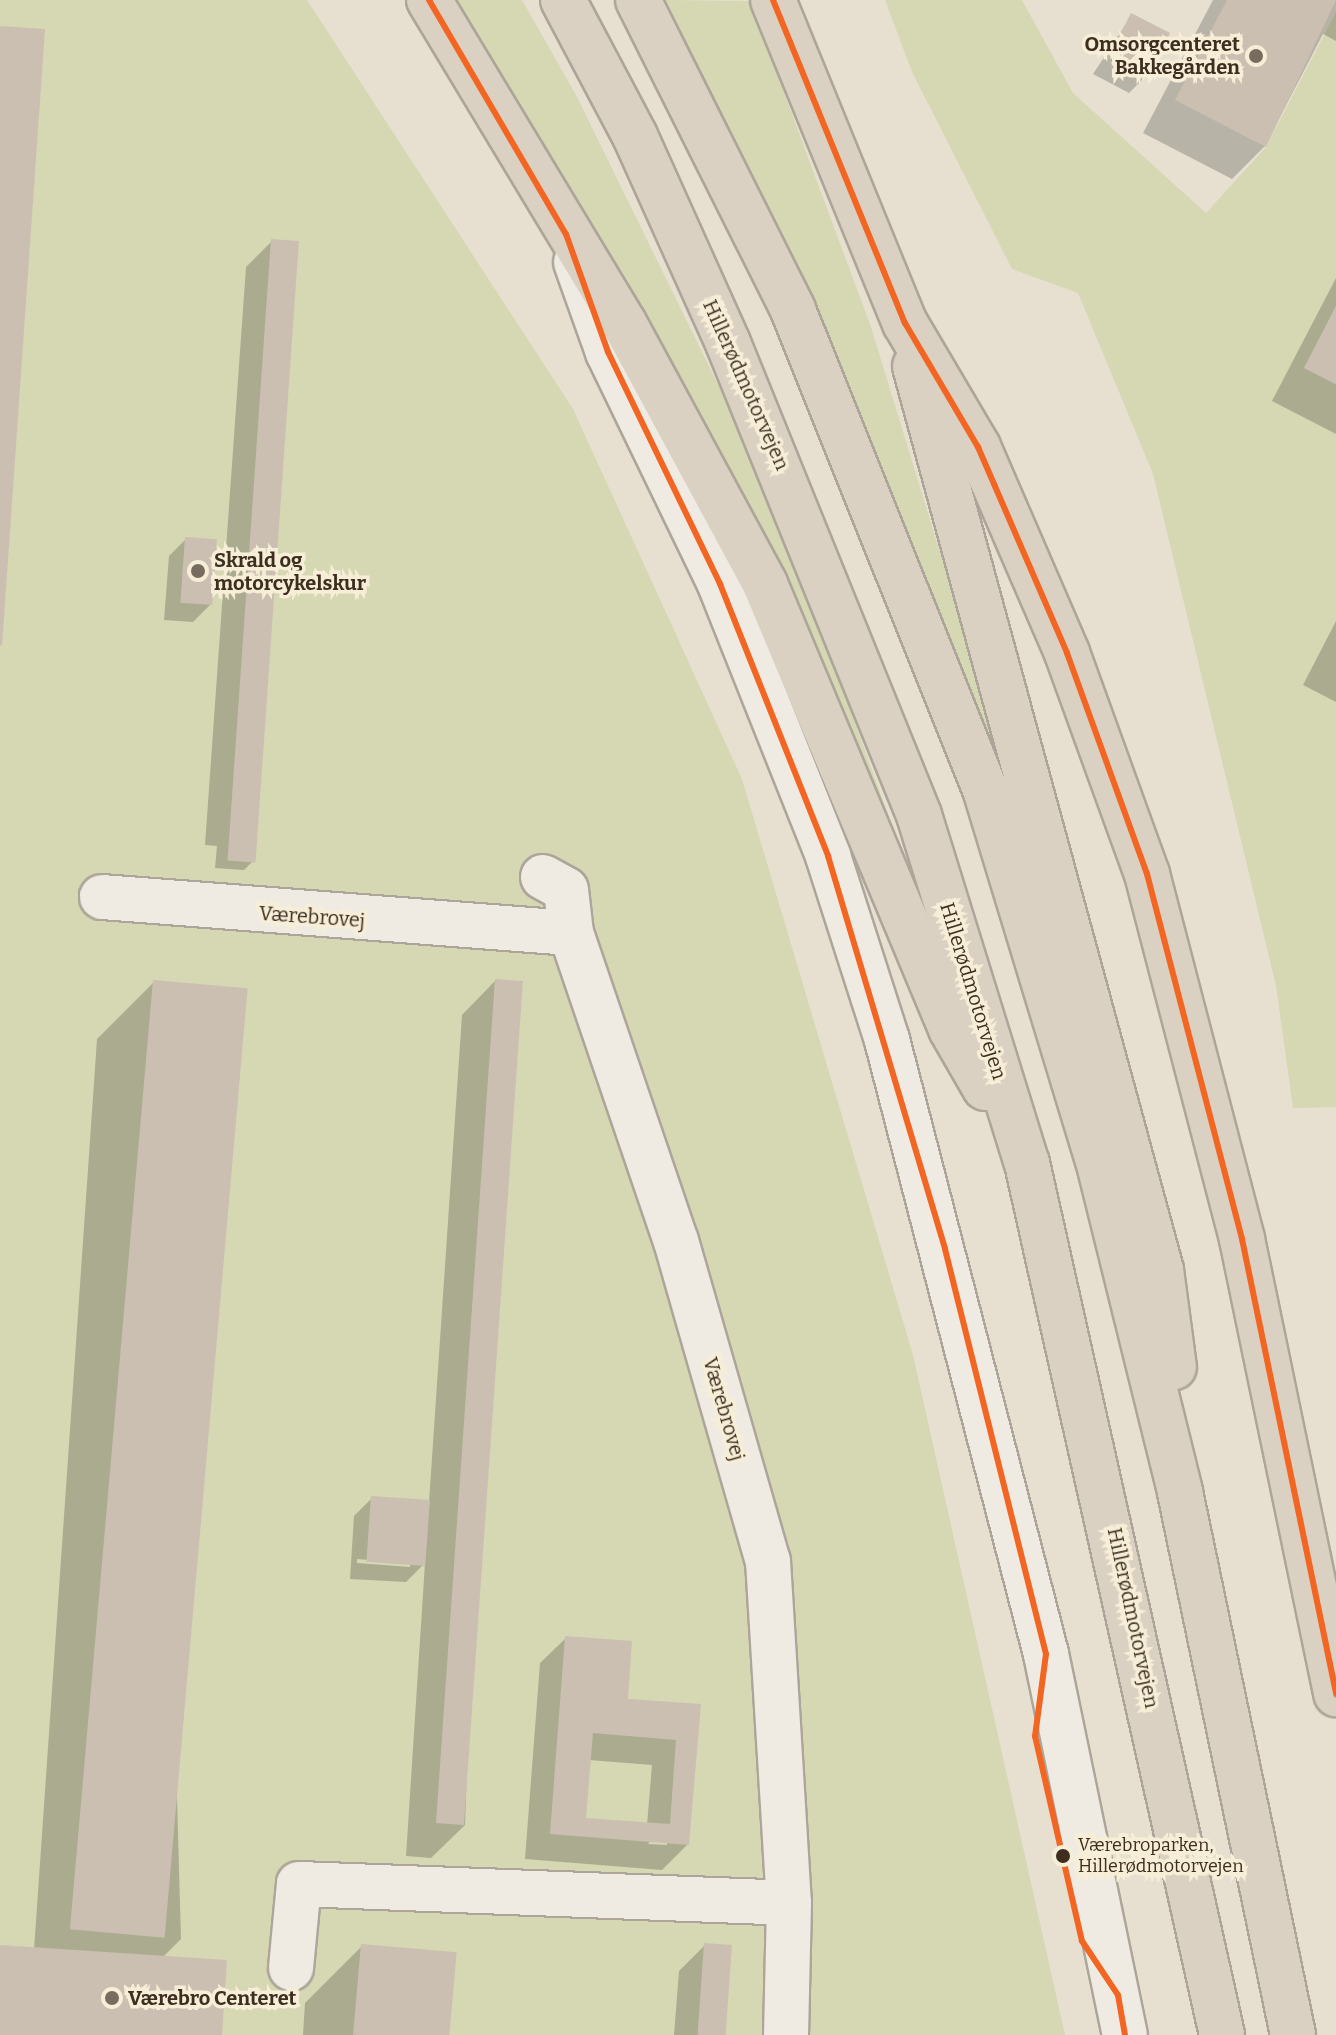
<!DOCTYPE html>
<meta charset="utf-8">
<style>
body{margin:0}
#map{position:relative;width:1336px;height:2035px;overflow:hidden;background:#e7e0d1;font-family:Bitter,serif}
div>[style]{position:absolute}
.green>*{inset:0;background:#d6d7b3}
.shadow>*{inset:0;background:#0003}
.building>*{inset:0;background:#cbbfb2;transform-origin:0 0}
.roads{filter:drop-shadow(2px 0 #ada599) drop-shadow(-2px 0 #ada599) drop-shadow(0 2px #ada599) drop-shadow(0 -2px #ada599)}
.minor>*{height:44px;margin:-22px;padding:0 22px;transform-origin:22px;border-radius:22px;background:#efebe3}
.highway>*{height:44px;margin:-22px;padding:0 22px;transform-origin:22px;border-radius:22px;background:#dad1c2}
.bus-1>*{height:6px;margin:-3px;padding:0 3px;transform-origin:3px;border-radius:3px;background:#f26522}
.dots>*{width:22px;height:22px;translate:-50% -50%;box-sizing:border-box;border:4px solid #f7eed8;border-radius:50%}
span{translate:-50% -50%;white-space:nowrap;text-align:center;line-height:1.15;-webkit-text-stroke:7px #f7eed8;paint-order:stroke}
.bus-label{font-size:18px;color:#3d2e20}
.left{translate:0 -50%;text-align:left}
.poi-label{font-size:20px;color:#3d2e20;font-weight:700}
.right{translate:-100% -50%;text-align:right}
.street-label{font-size:20px;color:#3d2e20}
</style>
<div id="map">
<div class="green">
<i style="clip-path:polygon(0 0,307px 0,573px 409px,742px 779px,913px 1355px,1065px 2035px,0 2035px)"></i>
<i style="clip-path:polygon(456px 0,522px 0,576px 95px,777px 505px,895px 834px,774px 574px)"></i>
<i style="clip-path:polygon(666px 0,750px 1px,871px 327px,1025px 830px,827px 339px)"></i>
<i style="clip-path:polygon(885px 0,1022px 0,1073px 93px,1206px 213px,1266px 147px,1336px 12px,1336px 306px,1304px 368px,1336px 385px,1336px 1107px,1293px 1108px,1276px 986px,1153px 474px,1078px 293px,1012px 269px,912px 72px)"></i>
</div>
<div class="shadow">
<i style="clip-path:polygon(1213px 0,1336px 0,1336px 41px,1323px 34px,1265px 146px,1232px 179px,1143px 133px)"></i>
<i style="clip-path:polygon(1132px 15px,1146px 76px,1129px 93px,1093px 74px)"></i>
<i style="clip-path:polygon(272px 241px,253px 861px,244px 870px,215px 868px,217px 846px,205px 845px,246px 267px)"></i>
<i style="clip-path:polygon(1336px 278px,1336px 434px,1272px 401px)"></i>
<i style="clip-path:polygon(186px 539px,210px 605px,193px 622px,164px 620px,169px 556px)"></i>
<i style="clip-path:polygon(1336px 621px,1336px 702px,1303px 685px)"></i>
<i style="clip-path:polygon(evenodd,495px 981px,465px 1825px,431px 1858px,406px 1856px,425px 1563px,406px 1582px,350px 1579px,354px 1516px,372px 1498px,429px 1502px,462px 1015px,495px 981px,357px 1559px,410px 1563px,410px 1567px,357px 1563px,357px 1559px)"></i>
<i style="clip-path:polygon(154px 982px,181px 1939px,162px 1958px,220px 2035px,0 2035px,0 1947px,34px 1950px,97px 1039px)"></i>
<i style="clip-path:polygon(evenodd,566px 1638px,625px 1701px,698px 1706px,688px 1844px,662px 1870px,525px 1859px,540px 1663px,566px 1638px,589px 1760px,652px 1765px,647px 1825px,584px 1820px,589px 1760px,566px 1638px,651px 1840px,667px 1841px,667px 1845px,648px 1844px,651px 1840px)"></i>
<i style="clip-path:polygon(705px 1945px,723px 2035px,674px 2035px,679px 1971px)"></i>
<i style="clip-path:polygon(362px 1946px,449px 2035px,303px 2035px,305px 2003px)"></i>
</div>
<div class="building">
<i style="clip-path:polygon(1227px 0,1336px 0,1266px 147px,1175px 100px)"></i>
<i style="left:1131px;top:13px;width:44px;height:48px;rotate:27deg"></i>
<i style="clip-path:polygon(0 26px,45px 29px,2px 646px,0 645px)"></i>
<i style="left:271px;top:239px;width:28px;height:623px;rotate:4deg"></i>
<i style="clip-path:polygon(1336px 306px,1336px 384px,1304px 368px)"></i>
<i style="left:185px;top:537px;width:32px;height:66px;rotate:4deg"></i>
<i style="left:495px;top:979px;width:28px;height:846px;rotate:4deg"></i>
<i style="left:153px;top:980px;width:95px;height:953px;rotate:5deg"></i>
<i style="left:371px;top:1496px;width:59px;height:66px;rotate:4deg"></i>
<i style="clip-path:polygon(evenodd,565px 1636px,632px 1641px,628px 1699px,701px 1704px,689px 1845px,550px 1834px,565px 1636px,593px 1733px,676px 1740px,670px 1824px,586px 1818px,593px 1733px)"></i>
<i style="left:704px;top:1943px;width:28px;height:92px;rotate:4deg"></i>
<i style="left:361px;top:1944px;width:96px;height:91px;rotate:5deg"></i>
<i style="clip-path:polygon(0 1945px,227px 1960px,222px 2035px,0 2035px)"></i>
</div>
<div class="roads">
<div class="minor">
<i style="left:576px;top:262px;width:96px;rotate:70.4deg"></i>
<i style="left:608px;top:352px;width:258px;rotate:64.2deg"></i>
<i style="left:720px;top:584px;width:293px;rotate:68.3deg"></i>
<i style="left:828px;top:856px;width:193px;rotate:72.2deg"></i>
<i style="left:887px;top:1040px;width:634px;rotate:75.48deg"></i>
<i style="left:1046px;top:1654px;width:389px;rotate:78.3deg"></i>
<i style="left:543px;top:877px;width:26px;rotate:29deg"></i>
<i style="left:566px;top:890px;width:43px;rotate:83.4deg"></i>
<i style="left:571px;top:933px;width:325px;rotate:71.2deg"></i>
<i style="left:676px;top:1241px;width:333px;rotate:74deg"></i>
<i style="left:768px;top:1561px;width:343px;rotate:86.5deg"></i>
<i style="left:789px;top:1903px;width:132px;rotate:91.3deg"></i>
<i style="left:102px;top:897px;width:470px;rotate:4.4deg"></i>
<i style="left:291px;top:1968px;width:84px;rotate:-84.6deg"></i>
<i style="left:299px;top:1884px;width:490px;rotate:2.2deg"></i>
</div>
<div class="highway">
<i style="left:429px;top:0;width:377px;rotate:58.9deg"></i>
<i style="left:624px;top:323px;width:297px;rotate:61.6deg"></i>
<i style="left:765px;top:584px;width:482px;rotate:67.3deg"></i>
<i style="left:951px;top:1029px;width:68px;rotate:60deg"></i>
<i style="left:563px;top:0;width:154px;rotate:62.1deg"></i>
<i style="left:635px;top:136px;width:227px;rotate:65.8deg"></i>
<i style="left:728px;top:343px;width:509px;rotate:67.97deg"></i>
<i style="left:919px;top:815px;width:364px;rotate:72.8deg"></i>
<i style="left:1027px;top:1163px;width:894px;rotate:77.39deg"></i>
<i style="left:638px;top:0;width:347px;rotate:63.4deg"></i>
<i style="left:793px;top:310px;width:516px;rotate:68.16deg"></i>
<i style="left:985px;top:789px;width:400px;rotate:73.1deg"></i>
<i style="left:1101px;top:1172px;width:330px;rotate:76.1deg"></i>
<i style="left:1180px;top:1492px;width:555px;rotate:78.24deg"></i>
<i style="left:773px;top:0;width:349px;rotate:67.8deg"></i>
<i style="left:905px;top:323px;width:144px;rotate:59.5deg"></i>
<i style="left:978px;top:447px;width:224px;rotate:66.6deg"></i>
<i style="left:1067px;top:653px;width:235px;rotate:70.1deg"></i>
<i style="left:1147px;top:874px;width:377px;rotate:75.4deg"></i>
<i style="left:1242px;top:1239px;width:465px;rotate:78.3deg"></i>
<i style="left:915px;top:366px;width:937px;rotate:74.78deg"></i>
<i style="left:1161px;top:1270px;width:98px;rotate:82.4deg"></i>
</div>
</div>
<div class="bus-1">
<i style="left:429px;top:0;width:271px;rotate:59.7deg"></i>
<i style="left:566px;top:234px;width:125px;rotate:70.4deg"></i>
<i style="left:608px;top:352px;width:258px;rotate:64.2deg"></i>
<i style="left:720px;top:584px;width:293px;rotate:68.3deg"></i>
<i style="left:828px;top:856px;width:410px;rotate:73.4deg"></i>
<i style="left:945px;top:1249px;width:417px;rotate:76deg"></i>
<i style="left:1046px;top:1654px;width:83px;rotate:97.6deg"></i>
<i style="left:1035px;top:1736px;width:210px;rotate:77.1deg"></i>
<i style="left:1082px;top:1941px;width:65px;rotate:56.3deg"></i>
<i style="left:1118px;top:1995px;width:41px;rotate:80.1deg"></i>
<i style="left:773px;top:0;width:349px;rotate:67.8deg"></i>
<i style="left:905px;top:323px;width:144px;rotate:59.5deg"></i>
<i style="left:978px;top:447px;width:224px;rotate:66.6deg"></i>
<i style="left:1067px;top:653px;width:235px;rotate:70.1deg"></i>
<i style="left:1147px;top:874px;width:377px;rotate:75.4deg"></i>
<i style="left:1242px;top:1239px;width:465px;rotate:78.3deg"></i>
</div>
<div class="dots">
<i style="left:1256px;top:56px;background:#786c5e"></i>
<i style="left:198px;top:571px;background:#786c5e"></i>
<i style="left:1063px;top:1856px;background:#3d2e20"></i>
<i style="left:112px;top:1998px;background:#786c5e"></i>
</div>
<div class="bus-label">
<span class="left" style="left:1078px;top:1856px">Værebroparken,<br>Hillerødmotorvejen</span>
</div>
<div class="poi-label">
<span class="right" style="left:1240px;top:56px">Omsorgcenteret<br>Bakkegården</span>
<span class="left" style="left:214px;top:572px">Skrald og<br>motorcykelskur</span>
<span class="left" style="left:128px;top:1998px">Værebro Centeret</span>
</div>
<div class="street-label">
<span style="left:746px;top:385px;rotate:66deg">Hillerødmotorvejen</span>
<span style="left:312px;top:917px;rotate:4deg">Værebrovej</span>
<span style="left:973px;top:991px;rotate:73deg">Hillerødmotorvejen</span>
<span style="left:724px;top:1409px;rotate:74deg">Værebrovej</span>
<span style="left:1133px;top:1618px;rotate:78deg">Hillerødmotorvejen</span>
</div>
</div>
